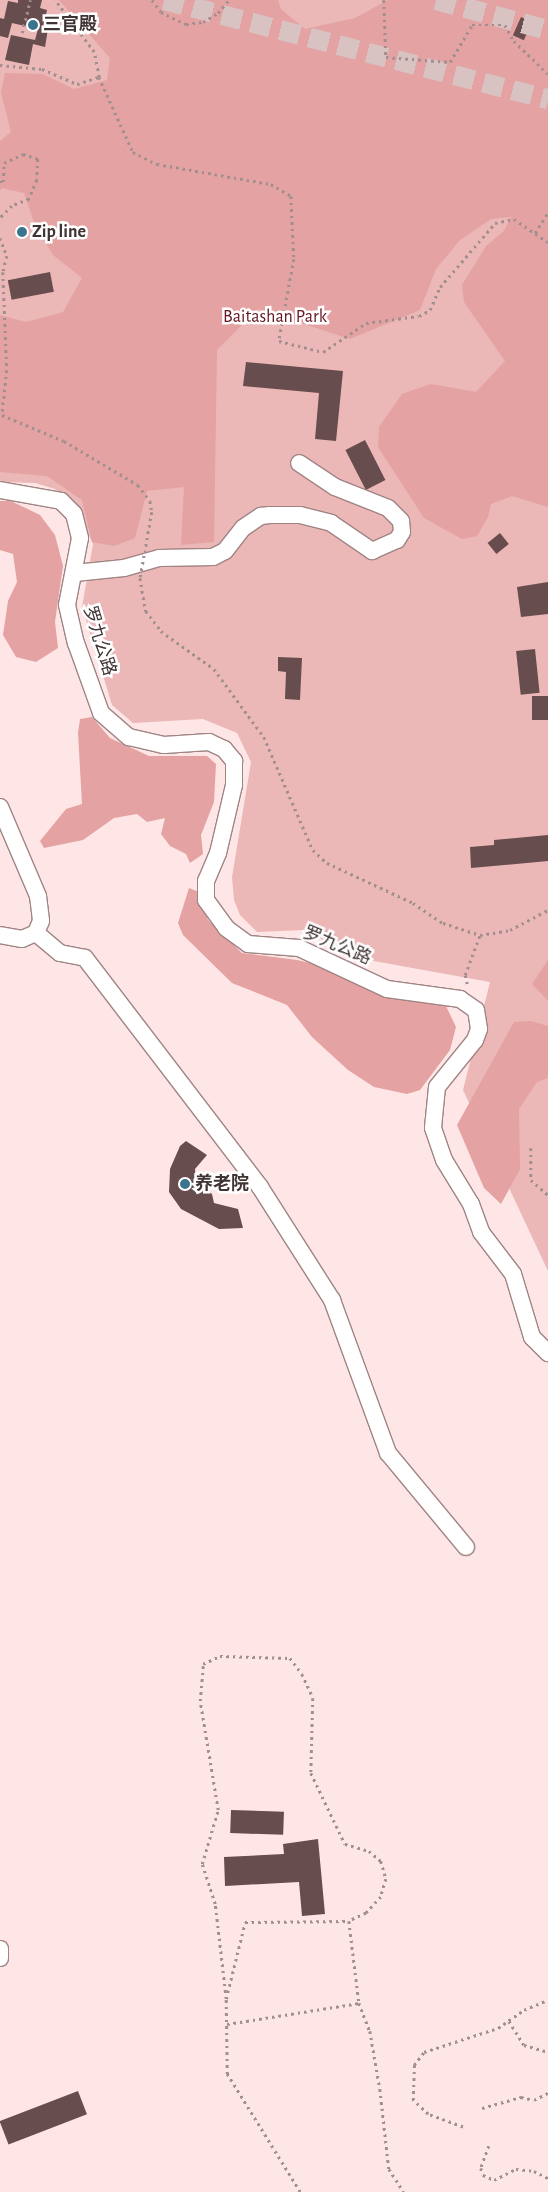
<!DOCTYPE html>
<meta charset="utf-8">
<style>
body{margin:0}
#map{position:relative;width:548px;height:2192px;overflow:hidden;background:#ffe6e6;font-family:"Alegreya Sans","Noto Sans SC",sans-serif}
div>[style]{position:absolute}
.green>*{inset:0;background:#ebb7b7}
.forest>*{inset:0;background:#e4a2a2}
.building>*{inset:0;background:#674d4d;transform-origin:0 0}
.major-tunnel>*{height:20px;margin-top:-10px;transform-origin:0;background:repeating-linear-gradient(90deg,#d9c2c2 0 20px,transparent 0 30px)}
.path>*{height:2.5px;margin-top:-1.25px;transform-origin:0;background:repeating-linear-gradient(90deg,#a18f8f 0 2.5px,transparent 0 6.5px)}
.roads{filter:drop-shadow(1px 0 #a08484) drop-shadow(-1px 0 #a08484) drop-shadow(0 1px #a08484) drop-shadow(0 -1px #a08484)}
.minor>*{height:16px;margin:-8px;padding:0 8px;transform-origin:8px;border-radius:8px;background:#fff}
.path-bridge>*{height:2.5px;margin-top:-1.25px;transform-origin:0;background:repeating-linear-gradient(90deg,#a18f8f 0 2.5px,transparent 0 6.5px)}
.dots>*{width:14px;height:14px;translate:-50% -50%;box-sizing:border-box;border:2px solid #fff;border-radius:50%}
span{translate:-50% -50%;white-space:nowrap;text-align:center;line-height:1.15;-webkit-text-stroke:5px #fff;paint-order:stroke}
.poi-label{font-size:18px;color:#3f3333;font-weight:700}
.left{translate:0 -50%;text-align:left}
.park-label{font-size:18px;color:#631620}
.street-label{font-size:18px;color:#3f3333}
</style>
<div id="map">
<div class="green">
<i style="clip-path:polygon(0 0,548px 0,548px 1271px,463px 1090px,490px 982px,357px 958px,304px 930px,257px 932px,240px 915px,234px 900px,232px 877px,251px 762px,237px 733px,203px 719px,133px 723px,112px 705px,82px 607px,93px 544px,75px 506px,55px 489px,35px 483px,0 482px)"></i>
</div>
<div class="forest">
<i style="clip-path:polygon(59px 0,278px 0,281px 9px,305px 29px,355px 18px,388px 0,548px 0,548px 507px,512px 496px,491px 504px,488px 517px,477px 536px,462px 539px,424px 518px,378px 447px,379px 427px,402px 394px,431px 384px,476px 392px,505px 361px,464px 302px,462px 285px,486px 246px,504px 231px,511px 217px,491px 219px,460px 240px,436px 269px,420px 310px,350px 339px,258px 309px,217px 350px,214px 542px,181px 545px,184px 487px,147px 491px,135px 538px,114px 546px,92px 542px,82px 500px,47px 476px,0 472px,0 315px,26px 322px,63px 312px,82px 278px,53px 255px,35px 225px,24px 193px,2px 188px,0 191px,0 141px,11px 132px,1px 93px,5px 73px,43px 74px,74px 89px,107px 80px,110px 58px)"></i>
<i style="clip-path:polygon(0 501px,11px 501px,40px 515px,55px 535px,63px 566px,55px 622px,58px 648px,36px 662px,16px 657px,3px 635px,8px 601px,17px 582px,13px 554px,0 550px)"></i>
<i style="clip-path:polygon(92px 717px,110px 738px,149px 756px,207px 756px,216px 764px,214px 802px,201px 835px,203px 854px,190px 863px,186px 854px,170px 846px,161px 834px,165px 818px,147px 822px,137px 814px,114px 818px,83px 840px,44px 848px,40px 841px,66px 809px,82px 804px,78px 733px,80px 719px)"></i>
<i style="clip-path:polygon(189px 888px,199px 892px,208px 920px,242px 953px,297px 960px,323px 966px,375px 993px,446px 1006px,456px 1027px,450px 1050px,420px 1090px,407px 1094px,374px 1087px,348px 1070px,312px 1037px,287px 1005px,232px 983px,183px 935px,178px 923px)"></i>
<i style="clip-path:polygon(548px 960px,548px 1001px,532px 984px)"></i>
<i style="clip-path:polygon(531px 1021px,548px 1026px,548px 1078px,537px 1082px,519px 1109px,520px 1169px,501px 1204px,484px 1188px,457px 1125px,514px 1022px)"></i>
</div>
<div class="building">
<i style="clip-path:polygon(18px 0,42px 0,40px 8px,47px 10px,43px 28px,48px 29px,45px 47px,33px 44px,29px 65px,5px 60px,11px 35px,35px 40px,38px 29px,12px 23px,8px 38px,0 36px,0 18px,4px 19px,8px 1px,18px 3px)"></i>
<i style="left:521px;top:17px;width:12px;height:20px;rotate:24deg"></i>
<i style="left:50px;top:272px;width:20px;height:43px;rotate:79deg"></i>
<i style="clip-path:polygon(246px 362px,343px 371px,336px 441px,315px 439px,319px 393px,243px 386px)"></i>
<i style="left:365px;top:440px;width:45px;height:22px;rotate:63deg"></i>
<i style="left:500px;top:533px;width:14px;height:16px;rotate:51deg"></i>
<i style="clip-path:polygon(548px 582px,548px 614px,521px 617px,517px 587px)"></i>
<i style="left:535px;top:649px;width:44px;height:19px;rotate:84deg"></i>
<i style="clip-path:polygon(278px 657px,302px 658px,300px 700px,285px 699px,286px 672px,278px 671px)"></i>
<i style="left:548px;top:696px;width:24px;height:16px;rotate:90deg"></i>
<i style="clip-path:polygon(548px 835px,548px 861px,471px 868px,470px 847px,494px 845px,494px 840px)"></i>
<i style="clip-path:polygon(186px 1141px,207px 1155px,195px 1169px,196px 1181px,212px 1194px,214px 1203px,238px 1209px,243px 1228px,219px 1229px,181px 1209px,169px 1192px,170px 1169px,180px 1146px)"></i>
<i style="left:231px;top:1810px;width:53px;height:23px;rotate:2deg"></i>
<i style="clip-path:polygon(318px 1839px,325px 1914px,302px 1916px,299px 1882px,225px 1886px,224px 1857px,284px 1854px,283px 1844px)"></i>
<i style="left:78px;top:2091px;width:25px;height:84px;rotate:69deg"></i>
</div>
<div class="major-tunnel">
<i style="left:164px;top:0;width:397px;rotate:14.5deg"></i>
<i style="left:436px;top:0;width:116px;rotate:15deg"></i>
</div>
<div class="path">
<i style="left:152px;top:0;width:15px;rotate:53deg"></i>
<i style="left:161px;top:12px;width:28px;rotate:26deg"></i>
<i style="left:186px;top:24px;width:17px;rotate:-7deg"></i>
<i style="left:203px;top:22px;width:17px;rotate:-31deg"></i>
<i style="left:218px;top:13px;width:17px;rotate:-50deg"></i>
<i style="left:384px;top:0;width:57px;rotate:88deg"></i>
<i style="left:386px;top:57px;width:64px;rotate:4.5deg"></i>
<i style="left:450px;top:62px;width:43px;rotate:-59.3deg"></i>
<i style="left:472px;top:25px;width:33px"></i>
<i style="left:505px;top:25px;width:18px;rotate:61deg"></i>
<i style="left:514px;top:41px;width:47px;rotate:44.1deg"></i>
<i style="left:22px;top:33px;width:34px;rotate:-76deg"></i>
<i style="left:0;top:65px;width:42px;rotate:5.4deg"></i>
<i style="left:42px;top:69px;width:38px;rotate:23deg"></i>
<i style="left:77px;top:84px;width:23px;rotate:-18deg"></i>
<i style="left:99px;top:77px;width:25px;rotate:-101deg"></i>
<i style="left:94px;top:52px;width:65px;rotate:-126.9deg"></i>
<i style="left:99px;top:77px;width:82px;rotate:65.6deg"></i>
<i style="left:133px;top:152px;width:27px;rotate:27deg"></i>
<i style="left:157px;top:164px;width:116px;rotate:10deg"></i>
<i style="left:271px;top:184px;width:23px;rotate:31deg"></i>
<i style="left:291px;top:196px;width:63px;rotate:87.3deg"></i>
<i style="left:294px;top:259px;width:83px;rotate:100.4deg"></i>
<i style="left:279px;top:341px;width:45px;rotate:14deg"></i>
<i style="left:323px;top:352px;width:52px;rotate:-34deg"></i>
<i style="left:366px;top:323px;width:53px;rotate:-7.5deg"></i>
<i style="left:419px;top:316px;width:13px;rotate:-29deg"></i>
<i style="left:430px;top:310px;width:25px;rotate:-67deg"></i>
<i style="left:440px;top:287px;width:84px;rotate:-49.3deg"></i>
<i style="left:495px;top:223px;width:19px;rotate:-12deg"></i>
<i style="left:514px;top:219px;width:41px;rotate:34.1deg"></i>
<i style="left:0;top:182px;width:3px"></i>
<i style="left:3px;top:182px;width:19px;rotate:-87deg"></i>
<i style="left:4px;top:163px;width:21px;rotate:-25deg"></i>
<i style="left:23px;top:154px;width:16px;rotate:18deg"></i>
<i style="left:38px;top:159px;width:21px;rotate:93deg"></i>
<i style="left:37px;top:180px;width:21px;rotate:113deg"></i>
<i style="left:29px;top:199px;width:18px;rotate:158deg"></i>
<i style="left:12px;top:206px;width:17px;rotate:135deg"></i>
<i style="left:535px;top:233px;width:25px;rotate:-58deg"></i>
<i style="left:0;top:238px;width:19px;rotate:69deg"></i>
<i style="left:7px;top:256px;width:16px;rotate:104deg"></i>
<i style="left:3px;top:272px;width:98px;rotate:87.7deg"></i>
<i style="left:7px;top:370px;width:45px;rotate:96.3deg"></i>
<i style="left:2px;top:415px;width:67px;rotate:22.8deg"></i>
<i style="left:64px;top:441px;width:86px;rotate:30.7deg"></i>
<i style="left:138px;top:485px;width:20px;rotate:53deg"></i>
<i style="left:150px;top:501px;width:11px;rotate:80deg"></i>
<i style="left:152px;top:512px;width:35px;rotate:100deg"></i>
<i style="left:140px;top:578px;width:34px;rotate:80deg"></i>
<i style="left:146px;top:611px;width:25px;rotate:53deg"></i>
<i style="left:161px;top:631px;width:65px;rotate:35.6deg"></i>
<i style="left:214px;top:669px;width:84px;rotate:53.7deg"></i>
<i style="left:264px;top:737px;width:123px;rotate:66.6deg"></i>
<i style="left:313px;top:850px;width:19px;rotate:43deg"></i>
<i style="left:327px;top:863px;width:95px;rotate:24.9deg"></i>
<i style="left:413px;top:903px;width:36px;rotate:34deg"></i>
<i style="left:443px;top:923px;width:39px;rotate:18deg"></i>
<i style="left:467px;top:984px;width:9px;rotate:-103deg"></i>
<i style="left:465px;top:975px;width:43px;rotate:-69.4deg"></i>
<i style="left:480px;top:935px;width:30px;rotate:-9deg"></i>
<i style="left:510px;top:930px;width:43px;rotate:-27.8deg"></i>
<i style="left:531px;top:1148px;width:32px;rotate:90deg"></i>
<i style="left:531px;top:1180px;width:23px;rotate:41deg"></i>
<i style="left:226px;top:1999px;width:96px;rotate:-96.6deg"></i>
<i style="left:215px;top:1904px;width:42px;rotate:-108deg"></i>
<i style="left:202px;top:1864px;width:56px;rotate:-73.5deg"></i>
<i style="left:218px;top:1810px;width:110px;rotate:-99.4deg"></i>
<i style="left:200px;top:1701px;width:37px;rotate:-85deg"></i>
<i style="left:203px;top:1664px;width:19px;rotate:-25deg"></i>
<i style="left:220px;top:1656px;width:70px;rotate:1.6deg"></i>
<i style="left:290px;top:1658px;width:20px;rotate:53deg"></i>
<i style="left:302px;top:1674px;width:26px;rotate:65deg"></i>
<i style="left:313px;top:1698px;width:75px;rotate:91.5deg"></i>
<i style="left:311px;top:1773px;width:79px;rotate:64.4deg"></i>
<i style="left:345px;top:1844px;width:25px;rotate:16deg"></i>
<i style="left:369px;top:1851px;width:16px;rotate:40deg"></i>
<i style="left:381px;top:1861px;width:19px;rotate:74deg"></i>
<i style="left:386px;top:1879px;width:19px;rotate:106deg"></i>
<i style="left:381px;top:1897px;width:22px;rotate:133deg"></i>
<i style="left:366px;top:1913px;width:19px;rotate:155deg"></i>
<i style="left:509px;top:2021px;width:28px;rotate:58deg"></i>
<i style="left:524px;top:2045px;width:25px;rotate:16deg"></i>
<i style="left:227px;top:2024px;width:134px;rotate:-9deg"></i>
<i style="left:482px;top:2108px;width:41px;rotate:-15.8deg"></i>
<i style="left:521px;top:2097px;width:13px;rotate:13deg"></i>
<i style="left:534px;top:2100px;width:16px;rotate:-27deg"></i>
<i style="left:463px;top:2127px;width:37px;rotate:-160deg"></i>
<i style="left:428px;top:2114px;width:21px;rotate:-137deg"></i>
<i style="left:413px;top:2100px;width:35px;rotate:-88deg"></i>
<i style="left:414px;top:2065px;width:16px;rotate:-52deg"></i>
<i style="left:424px;top:2052px;width:78px;rotate:-18deg"></i>
<i style="left:498px;top:2028px;width:32px;rotate:-35deg"></i>
<i style="left:524px;top:2010px;width:26px;rotate:-23deg"></i>
<i style="left:489px;top:2146px;width:23px;rotate:110deg"></i>
<i style="left:481px;top:2168px;width:7px;rotate:74deg"></i>
<i style="left:483px;top:2175px;width:12px;rotate:24deg"></i>
<i style="left:494px;top:2180px;width:25px;rotate:-27deg"></i>
<i style="left:516px;top:2169px;width:18px;rotate:6deg"></i>
<i style="left:534px;top:2171px;width:16px;rotate:27deg"></i>
<i style="left:300px;top:2192px;width:139px;rotate:-121.7deg"></i>
<i style="left:227px;top:2074px;width:75px;rotate:-90.8deg"></i>
<i style="left:226px;top:1999px;width:79px;rotate:-76.1deg"></i>
<i style="left:245px;top:1922px;width:104px;rotate:-0.6deg"></i>
<i style="left:349px;top:1921px;width:83px;rotate:83deg"></i>
<i style="left:359px;top:2003px;width:30px;rotate:69deg"></i>
<i style="left:370px;top:2031px;width:59px;rotate:80.2deg"></i>
<i style="left:380px;top:2089px;width:81px;rotate:83.6deg"></i>
<i style="left:389px;top:2169px;width:27px;rotate:57deg"></i>
</div>
<div class="roads">
<div class="minor">
<i style="left:0;top:490px;width:62px;rotate:10.2deg"></i>
<i style="left:61px;top:501px;width:18px;rotate:45deg"></i>
<i style="left:74px;top:514px;width:25px;rotate:76deg"></i>
<i style="left:80px;top:538px;width:68px;rotate:101deg"></i>
<i style="left:67px;top:605px;width:39px;rotate:77deg"></i>
<i style="left:76px;top:643px;width:74px;rotate:70.3deg"></i>
<i style="left:101px;top:713px;width:37px;rotate:41deg"></i>
<i style="left:129px;top:737px;width:36px;rotate:13deg"></i>
<i style="left:164px;top:745px;width:45px;rotate:-3.8deg"></i>
<i style="left:209px;top:742px;width:17px;rotate:25deg"></i>
<i style="left:224px;top:749px;width:16px;rotate:50deg"></i>
<i style="left:234px;top:761px;width:24px;rotate:90deg"></i>
<i style="left:234px;top:785px;width:70px;rotate:103.2deg"></i>
<i style="left:218px;top:853px;width:30px;rotate:113deg"></i>
<i style="left:206px;top:881px;width:19px;rotate:90deg"></i>
<i style="left:206px;top:900px;width:34px;rotate:54deg"></i>
<i style="left:226px;top:928px;width:27px;rotate:36deg"></i>
<i style="left:248px;top:944px;width:51px;rotate:4.5deg"></i>
<i style="left:299px;top:948px;width:97px;rotate:25deg"></i>
<i style="left:387px;top:989px;width:74px;rotate:7.8deg"></i>
<i style="left:460px;top:999px;width:19px;rotate:35deg"></i>
<i style="left:476px;top:1010px;width:19px;rotate:81deg"></i>
<i style="left:479px;top:1029px;width:12px;rotate:110deg"></i>
<i style="left:475px;top:1040px;width:60px;rotate:129deg"></i>
<i style="left:437px;top:1087px;width:41px;rotate:95.6deg"></i>
<i style="left:433px;top:1128px;width:34px;rotate:71deg"></i>
<i style="left:444px;top:1160px;width:52px;rotate:58.5deg"></i>
<i style="left:471px;top:1204px;width:30px;rotate:70deg"></i>
<i style="left:481px;top:1232px;width:53px;rotate:52.7deg"></i>
<i style="left:513px;top:1274px;width:66px;rotate:73.2deg"></i>
<i style="left:532px;top:1337px;width:23px;rotate:45deg"></i>
<i style="left:75px;top:573px;width:49px;rotate:-5.8deg"></i>
<i style="left:124px;top:568px;width:36px;rotate:-16deg"></i>
<i style="left:159px;top:558px;width:54px;rotate:-1.1deg"></i>
<i style="left:213px;top:557px;width:13px;rotate:-27deg"></i>
<i style="left:225px;top:551px;width:29px;rotate:-52deg"></i>
<i style="left:243px;top:528px;width:22px;rotate:-34deg"></i>
<i style="left:261px;top:516px;width:9px;rotate:-6deg"></i>
<i style="left:270px;top:515px;width:30px"></i>
<i style="left:300px;top:515px;width:32px;rotate:14deg"></i>
<i style="left:331px;top:523px;width:50px;rotate:34.3deg"></i>
<i style="left:372px;top:551px;width:27px;rotate:-24deg"></i>
<i style="left:397px;top:540px;width:9px;rotate:-58deg"></i>
<i style="left:402px;top:532px;width:11px;rotate:-95deg"></i>
<i style="left:401px;top:521px;width:18px;rotate:-135deg"></i>
<i style="left:388px;top:508px;width:57px;rotate:-158.4deg"></i>
<i style="left:335px;top:487px;width:43px;rotate:-146.3deg"></i>
<i style="left:0;top:807px;width:97px;rotate:66.9deg"></i>
<i style="left:38px;top:896px;width:25px;rotate:83deg"></i>
<i style="left:41px;top:921px;width:13px;rotate:113deg"></i>
<i style="left:36px;top:933px;width:15px;rotate:157deg"></i>
<i style="left:22px;top:939px;width:22px;rotate:-170deg"></i>
<i style="left:36px;top:933px;width:31px;rotate:40deg"></i>
<i style="left:60px;top:953px;width:25px;rotate:11deg"></i>
<i style="left:85px;top:958px;width:288px;rotate:52.6deg"></i>
<i style="left:260px;top:1187px;width:134px;rotate:57.5deg"></i>
<i style="left:332px;top:1300px;width:163px;rotate:69.9deg"></i>
<i style="left:388px;top:1453px;width:122px;rotate:50.3deg"></i>
<i style="left:0;top:1949px;width:9px;rotate:90deg"></i>
</div>
</div>
<div class="path-bridge">
<i style="left:140px;top:577px;width:27px;rotate:-80deg"></i>
</div>
<div class="dots">
<i style="left:33px;top:25px;background:#3b748d"></i>
<i style="left:22px;top:232px;background:#3b748d"></i>
<i style="left:185px;top:1184px;background:#3b748d"></i>
</div>
<div class="poi-label">
<span class="left" style="left:43px;top:25px">三官殿</span>
<span class="left" style="left:32px;top:232px">Zip line</span>
<span class="left" style="left:195px;top:1184px">养老院</span>
</div>
<div class="park-label">
<span style="left:275px;top:317px">Baitashan Park</span>
</div>
<div class="street-label">
<span style="left:99px;top:641px;rotate:73deg">罗九公路</span>
<span style="left:337px;top:946px;rotate:23deg">罗九公路</span>
</div>
</div>
